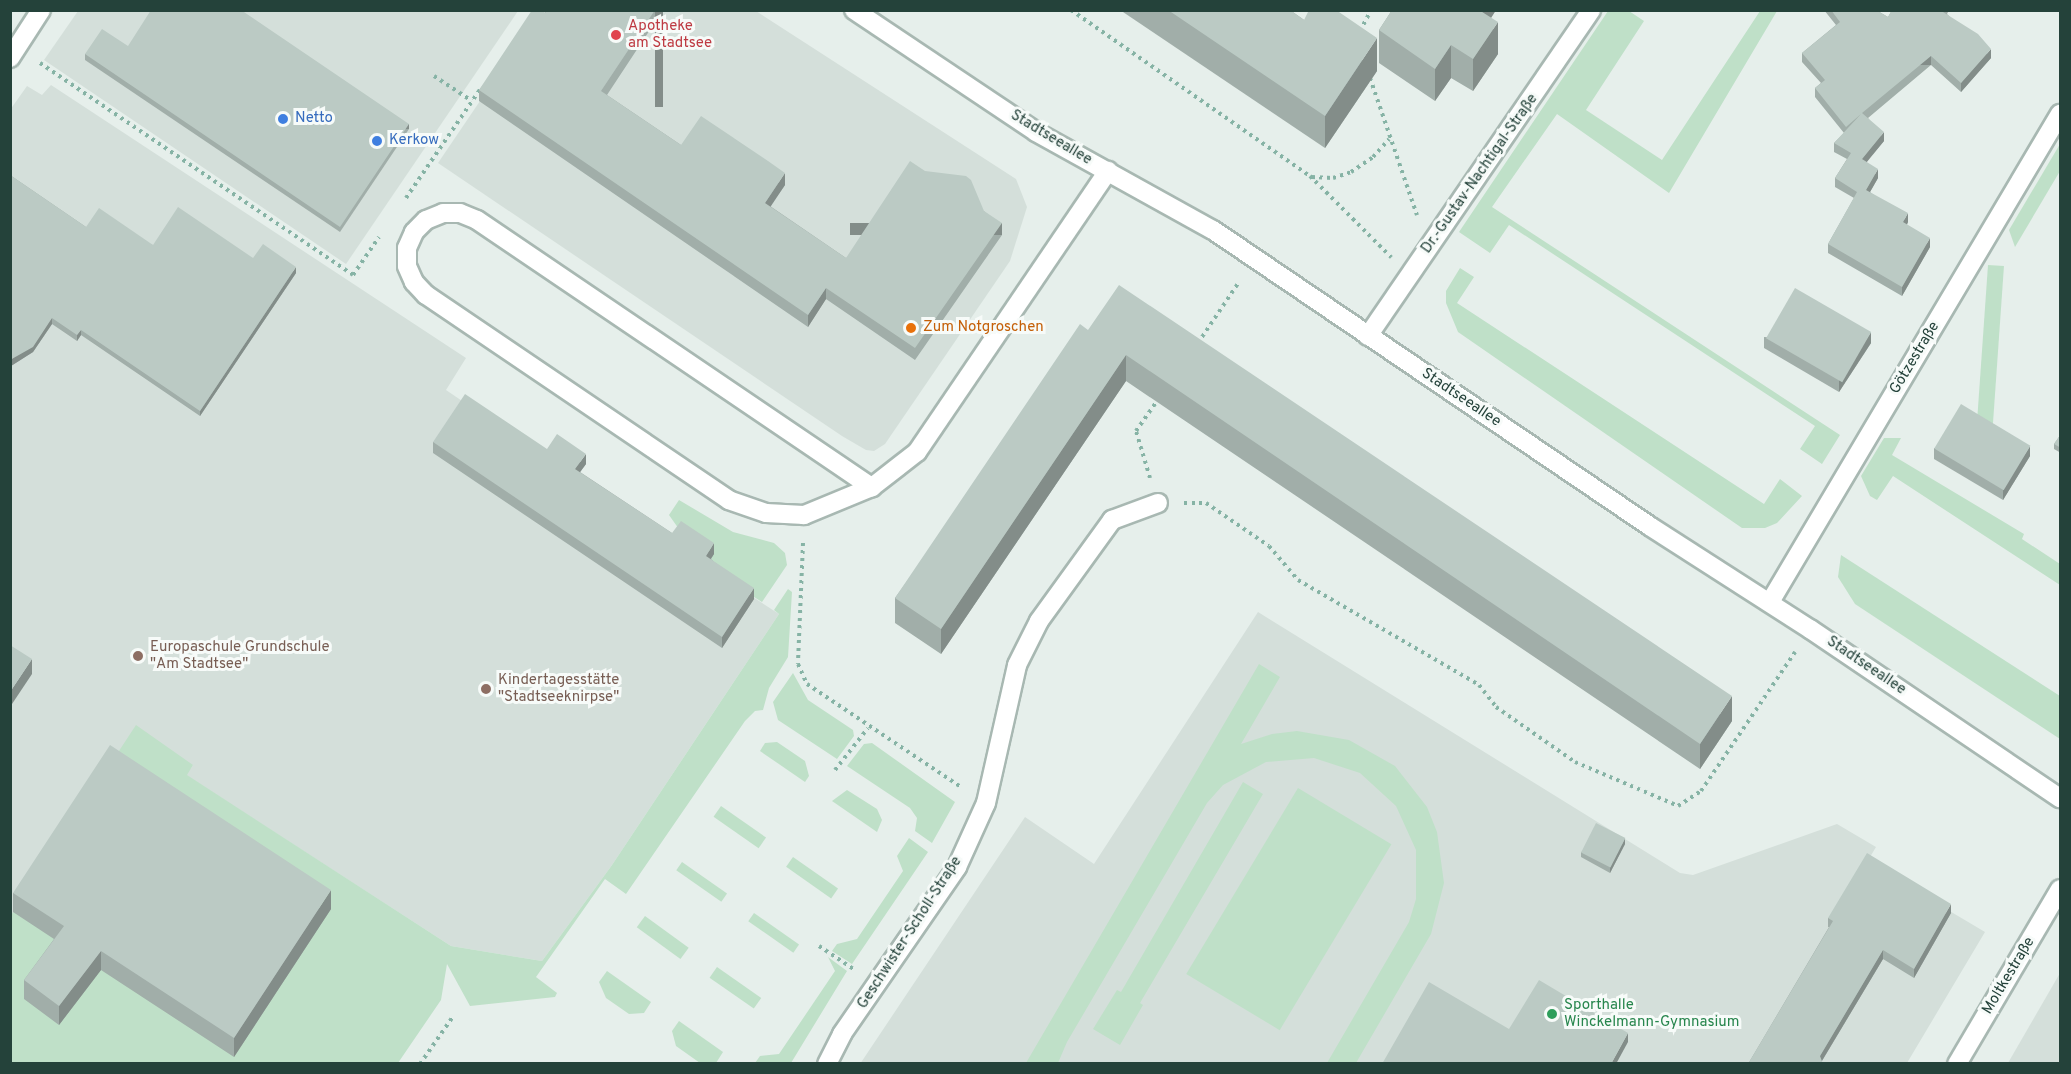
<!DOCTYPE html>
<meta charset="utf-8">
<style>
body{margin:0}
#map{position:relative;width:2071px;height:1074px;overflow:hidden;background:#e6efeb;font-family:Overpass,sans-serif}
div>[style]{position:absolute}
.built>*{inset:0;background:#d4dfda}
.green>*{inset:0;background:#bfe0c8;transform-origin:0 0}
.path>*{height:4px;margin-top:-2px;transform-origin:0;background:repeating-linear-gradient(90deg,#86b3a5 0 3px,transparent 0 7.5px)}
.roads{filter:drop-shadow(2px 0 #a8b8b2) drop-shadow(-2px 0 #a8b8b2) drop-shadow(0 2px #a8b8b2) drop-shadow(0 -2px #a8b8b2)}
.minor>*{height:18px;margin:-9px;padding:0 9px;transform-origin:9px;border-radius:9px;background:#fff}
.wall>*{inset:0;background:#a1aea9}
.shaded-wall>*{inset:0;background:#838d89;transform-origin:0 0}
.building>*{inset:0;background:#bbcac4;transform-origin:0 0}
.dots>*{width:16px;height:16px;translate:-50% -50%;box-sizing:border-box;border:3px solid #f7fbf9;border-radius:50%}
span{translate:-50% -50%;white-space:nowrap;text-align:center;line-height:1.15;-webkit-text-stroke:6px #f7fbf9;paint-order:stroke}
.health-label{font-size:15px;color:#be3a42}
.left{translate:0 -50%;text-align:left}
.shop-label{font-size:15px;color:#366cbe}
.street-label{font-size:15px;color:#24423a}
.food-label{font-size:15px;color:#c56008}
.education-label{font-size:15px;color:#785e54}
.leisure-label{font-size:15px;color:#27864d}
.frame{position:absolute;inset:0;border:12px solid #24423a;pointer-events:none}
</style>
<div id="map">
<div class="built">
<i style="clip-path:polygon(78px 11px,518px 11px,346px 264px,44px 60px)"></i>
<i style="clip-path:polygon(541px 11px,756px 11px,1016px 179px,1027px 207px,1010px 261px,885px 444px,874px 451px,866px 450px,842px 436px,438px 163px)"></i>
<i style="clip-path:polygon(51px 85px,466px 358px,446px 390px,673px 544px,714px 554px,753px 597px,779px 614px,612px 865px,542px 961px,451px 946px,186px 775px,193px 765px,110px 764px,11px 917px,10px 110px,27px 86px,42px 95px)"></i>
<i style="clip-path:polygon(1258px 612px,1680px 873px,1693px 875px,1837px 824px,1876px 847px,1867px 862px,1985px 932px,1907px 1063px,860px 1064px,1025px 817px,1094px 864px)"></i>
<i style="clip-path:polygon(2060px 973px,2060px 1063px,2008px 1063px)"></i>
</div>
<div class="green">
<i style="clip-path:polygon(1608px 11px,1629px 11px,1644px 21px,1586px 110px,1662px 160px,1760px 11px,1777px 11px,1669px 193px,1557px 114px,1492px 207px,1840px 435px,1822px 464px,1800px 449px,1815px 426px,1509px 225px,1490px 253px,1459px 232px)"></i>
<i style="clip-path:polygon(2060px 144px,2060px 171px,2015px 247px,2009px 230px)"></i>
<i style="left:1988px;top:265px;width:16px;height:158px;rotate:4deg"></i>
<i style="clip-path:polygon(1460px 268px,1474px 277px,1457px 303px,1764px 504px,1780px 479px,1802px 496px,1777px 523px,1765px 528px,1742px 528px,1458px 332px,1446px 303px,1446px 291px)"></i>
<i style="clip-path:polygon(1884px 438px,1901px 438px,1892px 455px,2024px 534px,2022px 539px,2060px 564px,2060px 585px,1893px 476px,1877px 500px,1870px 496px,1861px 476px)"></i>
<i style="clip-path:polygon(679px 500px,733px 532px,774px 543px,785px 553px,787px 565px,762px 602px,705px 566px,669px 515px)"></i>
<i style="clip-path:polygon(1841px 555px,2060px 696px,2060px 739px,1855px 604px,1838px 577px)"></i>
<i style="clip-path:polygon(788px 589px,792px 592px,788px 657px,769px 688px,763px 710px,755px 711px,745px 721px,626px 894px,605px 879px,536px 977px,557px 993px,555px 997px,470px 1006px,447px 964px,441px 1000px,398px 1063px,11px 1063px,10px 917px,136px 725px,193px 765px,187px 775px,451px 946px,542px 961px,612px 865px,779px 614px,774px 610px)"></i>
<i style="clip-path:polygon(1259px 664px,1280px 677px,1241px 744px,1272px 734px,1297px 731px,1349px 740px,1395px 766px,1427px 807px,1437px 832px,1444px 883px,1431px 934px,1356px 1063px,1327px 1063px,1409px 922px,1416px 899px,1416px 850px,1396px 806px,1360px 773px,1314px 758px,1266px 762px,1223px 785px,1207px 803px,1067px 1042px,1058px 1063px,1026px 1063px)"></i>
<i style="clip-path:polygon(793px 673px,808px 700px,853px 730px,854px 736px,837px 759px,778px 720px,773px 702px)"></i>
<i style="clip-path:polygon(777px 742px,805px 761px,809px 776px,805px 782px,760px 751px,765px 743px)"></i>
<i style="clip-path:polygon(872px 743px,955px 802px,932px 843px,915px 831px,917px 818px,910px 808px,847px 766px,864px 744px)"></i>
<i style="clip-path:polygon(1243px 782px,1263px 794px,1140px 1003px,1143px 1005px,1120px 1045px,1093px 1029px,1117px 990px,1121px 992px)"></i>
<i style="left:1298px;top:788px;width:109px;height:217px;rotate:31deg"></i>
<i style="clip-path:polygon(847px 790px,877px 809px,882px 820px,877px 832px,832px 801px)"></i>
<i style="left:721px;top:806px;width:55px;height:13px;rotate:35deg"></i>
<i style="clip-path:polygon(909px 838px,928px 852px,852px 964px,832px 951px,837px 944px,857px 939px,903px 871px,897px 856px)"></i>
<i style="left:793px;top:857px;width:55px;height:12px;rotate:35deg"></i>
<i style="left:682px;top:862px;width:55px;height:10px;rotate:35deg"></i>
<i style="left:754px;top:913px;width:55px;height:10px;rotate:35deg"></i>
<i style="left:645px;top:916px;width:54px;height:14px;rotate:36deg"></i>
<i style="clip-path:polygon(828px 957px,847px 971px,791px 1063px,755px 1063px,760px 1056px,779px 1054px,835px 971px)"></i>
<i style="left:717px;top:967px;width:54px;height:13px;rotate:35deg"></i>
<i style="clip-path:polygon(607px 971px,651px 1002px,644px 1013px,629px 1014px,606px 998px,599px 982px)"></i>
<i style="clip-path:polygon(679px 1021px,723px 1052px,716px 1063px,700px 1063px,676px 1046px,672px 1031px)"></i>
</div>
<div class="path">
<i style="left:1071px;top:10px;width:291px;rotate:34.8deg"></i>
<i style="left:1310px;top:176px;width:115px;rotate:45deg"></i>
<i style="left:1360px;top:31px;width:24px;rotate:-62deg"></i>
<i style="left:40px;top:63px;width:378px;rotate:34.1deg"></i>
<i style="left:353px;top:275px;width:46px;rotate:-55.6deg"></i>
<i style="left:434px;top:76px;width:45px;rotate:33.3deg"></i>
<i style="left:1370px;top:78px;width:145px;rotate:71.1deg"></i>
<i style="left:1312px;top:177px;width:21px;rotate:3deg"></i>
<i style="left:1333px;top:178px;width:19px;rotate:-18deg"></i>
<i style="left:1351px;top:172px;width:27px;rotate:-34deg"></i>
<i style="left:1373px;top:157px;width:24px;rotate:-48deg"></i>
<i style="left:406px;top:198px;width:133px;rotate:-55.7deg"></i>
<i style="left:1198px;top:343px;width:73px;rotate:-56.1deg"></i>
<i style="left:1150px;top:478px;width:49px;rotate:-106.6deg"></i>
<i style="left:1136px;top:431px;width:35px;rotate:-55deg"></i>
<i style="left:1184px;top:503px;width:22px"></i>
<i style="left:1206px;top:503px;width:76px;rotate:34.3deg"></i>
<i style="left:1269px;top:546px;width:45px;rotate:49.5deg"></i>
<i style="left:1298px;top:580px;width:209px;rotate:30.1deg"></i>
<i style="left:1479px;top:685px;width:28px;rotate:52deg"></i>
<i style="left:1496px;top:707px;width:96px;rotate:34.8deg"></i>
<i style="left:1575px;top:762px;width:112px;rotate:23.1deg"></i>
<i style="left:1678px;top:806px;width:27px;rotate:-33deg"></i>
<i style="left:1701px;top:791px;width:168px;rotate:-55.9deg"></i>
<i style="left:803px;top:543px;width:121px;rotate:92.4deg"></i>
<i style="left:798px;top:664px;width:22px;rotate:66deg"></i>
<i style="left:807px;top:684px;width:185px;rotate:33.8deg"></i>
<i style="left:835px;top:770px;width:53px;rotate:-51.8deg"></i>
<i style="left:819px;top:946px;width:43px;rotate:33.7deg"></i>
<i style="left:420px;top:1064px;width:56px;rotate:-55.2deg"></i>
</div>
<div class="roads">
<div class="minor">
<i style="left:854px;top:10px;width:219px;rotate:33.8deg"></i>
<i style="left:1036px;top:132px;width:202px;rotate:29deg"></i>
<i style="left:1213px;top:230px;width:529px;rotate:34.14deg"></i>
<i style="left:1651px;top:527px;width:189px;rotate:32.7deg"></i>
<i style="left:1810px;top:629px;width:302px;rotate:34.1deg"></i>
<i style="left:10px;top:58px;width:57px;rotate:-57.1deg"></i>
<i style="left:1368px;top:336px;width:395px;rotate:-55.6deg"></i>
<i style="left:872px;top:487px;width:74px;rotate:157.6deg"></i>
<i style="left:804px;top:515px;width:38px;rotate:-177deg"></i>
<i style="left:766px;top:513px;width:39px;rotate:-161deg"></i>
<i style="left:729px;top:500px;width:366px;rotate:-145.9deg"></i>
<i style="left:426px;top:295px;width:18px;rotate:-133deg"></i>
<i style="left:414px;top:282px;width:17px;rotate:-114deg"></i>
<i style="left:407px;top:266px;width:18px;rotate:-90deg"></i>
<i style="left:407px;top:248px;width:17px;rotate:-66deg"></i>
<i style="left:414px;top:232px;width:17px;rotate:-45deg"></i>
<i style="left:426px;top:220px;width:18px;rotate:-22deg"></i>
<i style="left:443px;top:213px;width:17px"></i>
<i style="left:460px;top:213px;width:18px;rotate:22deg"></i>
<i style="left:477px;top:220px;width:477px;rotate:34.1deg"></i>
<i style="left:872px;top:487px;width:57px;rotate:-37.9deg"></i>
<i style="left:917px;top:452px;width:340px;rotate:-55.8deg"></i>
<i style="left:1770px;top:602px;width:568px;rotate:-59.28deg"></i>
<i style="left:827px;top:1064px;width:34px;rotate:-63deg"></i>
<i style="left:842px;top:1034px;width:203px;rotate:-55.4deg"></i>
<i style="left:957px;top:867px;width:70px;rotate:-65.6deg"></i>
<i style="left:986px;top:803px;width:141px;rotate:-77.3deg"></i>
<i style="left:1017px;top:665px;width:49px;rotate:-63.4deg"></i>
<i style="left:1039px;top:621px;width:125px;rotate:-54.1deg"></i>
<i style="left:1112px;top:520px;width:49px;rotate:-20.3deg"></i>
<i style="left:1957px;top:1064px;width:203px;rotate:-59.5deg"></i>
</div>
</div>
<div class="wall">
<i style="clip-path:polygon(547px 10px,663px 10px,607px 95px,681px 145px,785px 185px,770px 206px,846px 258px,984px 211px,1002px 235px,915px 360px,826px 299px,808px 327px,479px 101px,479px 90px)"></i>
<i style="clip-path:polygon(1120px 10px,1290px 10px,1377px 71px,1325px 148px)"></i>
<i style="clip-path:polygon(1392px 10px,1496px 10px,1491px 18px,1498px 54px,1473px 91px,1451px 78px,1435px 101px,1379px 63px,1379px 30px)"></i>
<i style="clip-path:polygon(1824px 10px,1876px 10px,1888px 17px,1892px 10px,1949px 10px,1947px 14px,1991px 58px,1961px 92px,1931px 65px,1868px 118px,1884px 141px,1866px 162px,1878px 178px,1870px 192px,1908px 222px,1907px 225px,1930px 247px,1902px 296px,1828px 253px,1828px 244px,1854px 198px,1835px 187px,1835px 178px,1847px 159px,1834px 152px,1834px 143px,1844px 133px,1815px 97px,1815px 88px,1821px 83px,1802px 62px,1802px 53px,1836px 25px)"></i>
<i style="clip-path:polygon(128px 46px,409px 129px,340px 232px,85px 60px,85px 54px)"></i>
<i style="clip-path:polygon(10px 175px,86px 227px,153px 245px,253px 258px,296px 273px,200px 416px,81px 335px,77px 341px,52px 324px,33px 352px,11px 366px)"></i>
<i style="clip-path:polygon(1088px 330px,1732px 721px,1700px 769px,1126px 381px,941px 654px,895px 623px,895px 598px)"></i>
<i style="clip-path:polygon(1764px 337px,1871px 343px,1839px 392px,1764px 348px)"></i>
<i style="clip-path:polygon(2061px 434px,2061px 453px,2054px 449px,2054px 444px)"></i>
<i style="clip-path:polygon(433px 442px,547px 449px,586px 464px,580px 472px,672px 533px,714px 554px,711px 559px,754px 599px,722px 648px,433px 453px)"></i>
<i style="clip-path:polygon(1934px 448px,2030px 456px,2003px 500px,1934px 459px)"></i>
<i style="clip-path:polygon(1625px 844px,1610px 873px,1581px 857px,1581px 852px)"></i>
<i style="clip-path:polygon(13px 893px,331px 909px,234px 1057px,101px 970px,59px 1025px,24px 999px,24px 980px,54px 939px,13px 912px)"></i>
<i style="clip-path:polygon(1951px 913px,1914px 978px,1883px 959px,1822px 1061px,1748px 1064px,1829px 927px,1828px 927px,1828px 918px)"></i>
</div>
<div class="shaded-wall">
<i style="left:655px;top:10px;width:8px;height:97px"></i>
<i style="clip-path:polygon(1476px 10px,1496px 10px,1476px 41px)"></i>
<i style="clip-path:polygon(1498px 22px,1498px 54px,1473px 91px,1473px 59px)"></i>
<i style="clip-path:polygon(1377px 38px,1377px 71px,1325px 148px,1325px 116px)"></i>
<i style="clip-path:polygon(1451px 45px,1451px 78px,1435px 101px,1435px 69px)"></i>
<i style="clip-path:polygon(1991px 49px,1991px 58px,1961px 92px,1961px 83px)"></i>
<i style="left:1931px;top:56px;width:9px;height:89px;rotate:90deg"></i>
<i style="left:409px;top:124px;width:5px;height:124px;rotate:90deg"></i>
<i style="clip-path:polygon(1884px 132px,1884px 141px,1862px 168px,1862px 159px)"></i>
<i style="clip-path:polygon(1878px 169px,1878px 178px,1866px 199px,1866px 190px)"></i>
<i style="clip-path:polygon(785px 173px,785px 185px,765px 215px,765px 203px)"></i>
<i style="clip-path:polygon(1908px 213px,1908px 222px,1903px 231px,1903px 222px)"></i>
<i style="left:1002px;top:223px;width:12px;height:152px;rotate:90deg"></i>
<i style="clip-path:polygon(1930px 238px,1930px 247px,1902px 296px,1902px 287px)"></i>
<i style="clip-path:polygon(296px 267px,296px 273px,200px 416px,200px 411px)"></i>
<i style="clip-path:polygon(826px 288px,826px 299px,808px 327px,808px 315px)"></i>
<i style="clip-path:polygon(52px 318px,52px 324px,33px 352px,11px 366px,11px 360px)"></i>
<i style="clip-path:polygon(81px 330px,81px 335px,77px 341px,77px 335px)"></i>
<i style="clip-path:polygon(1871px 332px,1871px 343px,1839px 392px,1839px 381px)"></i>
<i style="clip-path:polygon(1126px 355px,1126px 381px,941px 654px,941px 629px)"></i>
<i style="clip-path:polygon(2030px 446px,2030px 456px,2003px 500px,2003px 489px)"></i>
<i style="clip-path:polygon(586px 454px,586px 464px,575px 479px,575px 469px)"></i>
<i style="clip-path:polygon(714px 543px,714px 554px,706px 566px,706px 556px)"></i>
<i style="clip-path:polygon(754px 588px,754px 599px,722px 648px,722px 637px)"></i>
<i style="clip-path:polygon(32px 659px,32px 674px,10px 707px,10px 692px)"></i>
<i style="clip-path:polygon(1732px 696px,1732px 721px,1700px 769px,1700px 744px)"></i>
<i style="clip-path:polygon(1625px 838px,1625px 844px,1610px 873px,1610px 867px)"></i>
<i style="clip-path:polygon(331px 890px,331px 909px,234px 1057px,234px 1038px)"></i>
<i style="clip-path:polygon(1951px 904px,1951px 913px,1914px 978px,1914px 969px)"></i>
<i style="clip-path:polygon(1883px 950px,1883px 959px,1820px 1064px,1820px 1056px)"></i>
<i style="clip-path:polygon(101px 951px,101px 970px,59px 1025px,59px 1006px)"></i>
<i style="clip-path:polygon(1628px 1033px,1628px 1042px,1616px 1064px,1611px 1064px)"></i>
</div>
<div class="building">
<i style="clip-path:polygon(151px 10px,241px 10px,409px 124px,340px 227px,85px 54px,102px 29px,128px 46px)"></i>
<i style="clip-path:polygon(532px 10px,542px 10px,545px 13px,547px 10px,655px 10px,601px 91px,681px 145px,701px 116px,768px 161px,785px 173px,765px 203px,846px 258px,910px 161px,925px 171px,966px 176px,971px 180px,984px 211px,1002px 223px,915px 348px,826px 288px,808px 315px,479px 90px)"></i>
<i style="clip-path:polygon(1168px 10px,1290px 10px,1304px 20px,1309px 10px,1336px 10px,1377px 38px,1325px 116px)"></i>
<i style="clip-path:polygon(1392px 10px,1479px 10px,1498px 22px,1473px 59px,1451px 45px,1435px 69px,1379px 30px)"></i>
<i style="clip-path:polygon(1831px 10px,1876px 10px,1888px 17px,1892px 10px,1944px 10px,1943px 12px,1978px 34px,1991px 49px,1961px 83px,1931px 56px,1862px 113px,1884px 132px,1862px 159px,1878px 169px,1866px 190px,1908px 213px,1903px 222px,1930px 238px,1902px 287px,1828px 244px,1857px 192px,1835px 178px,1851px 153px,1834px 143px,1861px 114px,1846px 127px,1815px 88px,1825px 80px,1802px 53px,1840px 22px)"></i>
<i style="clip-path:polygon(10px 175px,86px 227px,99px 208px,153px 245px,178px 207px,253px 258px,263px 244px,296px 267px,200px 411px,81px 330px,77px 335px,52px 318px,33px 347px,10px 360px)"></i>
<i style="clip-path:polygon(1119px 285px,1732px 696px,1700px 744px,1126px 355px,941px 629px,895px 598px,1080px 324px,1088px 330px)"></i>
<i style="left:1795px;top:288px;width:88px;height:58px;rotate:30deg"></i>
<i style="clip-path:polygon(465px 394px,547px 449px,557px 434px,586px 454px,575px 469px,672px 533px,681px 521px,714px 543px,706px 556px,754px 588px,722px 637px,433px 442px)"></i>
<i style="left:1961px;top:404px;width:81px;height:52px;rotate:31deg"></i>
<i style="clip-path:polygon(2061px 434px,2061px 448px,2054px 444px)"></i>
<i style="clip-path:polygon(10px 645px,32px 659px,10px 692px)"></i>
<i style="clip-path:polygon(110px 745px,331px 890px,234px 1038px,101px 951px,59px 1006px,24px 980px,64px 926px,13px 893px)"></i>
<i style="left:1596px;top:823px;width:33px;height:33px;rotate:27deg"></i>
<i style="clip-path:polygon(1867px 853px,1951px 904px,1914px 969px,1883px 950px,1820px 1056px,1823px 1064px,1748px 1064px,1833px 921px,1828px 918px)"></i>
<i style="clip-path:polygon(1539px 980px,1628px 1033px,1611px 1064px,1382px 1064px,1429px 982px,1509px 1029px)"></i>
</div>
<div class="dots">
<i style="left:616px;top:35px;background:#e0444e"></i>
<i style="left:283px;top:119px;background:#3f7fe0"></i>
<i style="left:377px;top:141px;background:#3f7fe0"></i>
<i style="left:911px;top:328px;background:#e8710a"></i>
<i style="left:138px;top:656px;background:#8d6e63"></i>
<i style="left:486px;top:689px;background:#8d6e63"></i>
<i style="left:1552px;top:1014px;background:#2e9e5b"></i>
</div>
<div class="health-label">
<span class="left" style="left:628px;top:35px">Apotheke<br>am Stadtsee</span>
</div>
<div class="shop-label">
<span class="left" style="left:295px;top:119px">Netto</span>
<span class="left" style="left:389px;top:141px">Kerkow</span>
</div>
<div class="street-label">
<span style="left:1051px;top:138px;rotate:31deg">Stadtseeallee</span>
<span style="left:1480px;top:174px;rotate:-55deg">Dr.-Gustav-Nachtigal-Straße</span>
<span style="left:1915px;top:358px;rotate:-59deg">Götzestraße</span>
<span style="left:1461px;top:398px;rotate:34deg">Stadtseeallee</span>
<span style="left:1866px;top:666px;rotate:34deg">Stadtseeallee</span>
<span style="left:910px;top:933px;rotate:-57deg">Geschwister-Scholl-Straße</span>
<span style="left:2009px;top:976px;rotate:-59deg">Moltkestraße</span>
</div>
<div class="food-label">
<span class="left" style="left:923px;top:328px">Zum Notgroschen</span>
</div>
<div class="education-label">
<span class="left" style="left:150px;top:656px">Europaschule Grundschule<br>"Am Stadtsee"</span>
<span class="left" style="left:498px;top:689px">Kindertagesstätte<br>"Stadtseeknirpse"</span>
</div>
<div class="leisure-label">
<span class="left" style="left:1564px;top:1014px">Sporthalle<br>Winckelmann-Gymnasium</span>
</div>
<div class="frame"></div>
</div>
